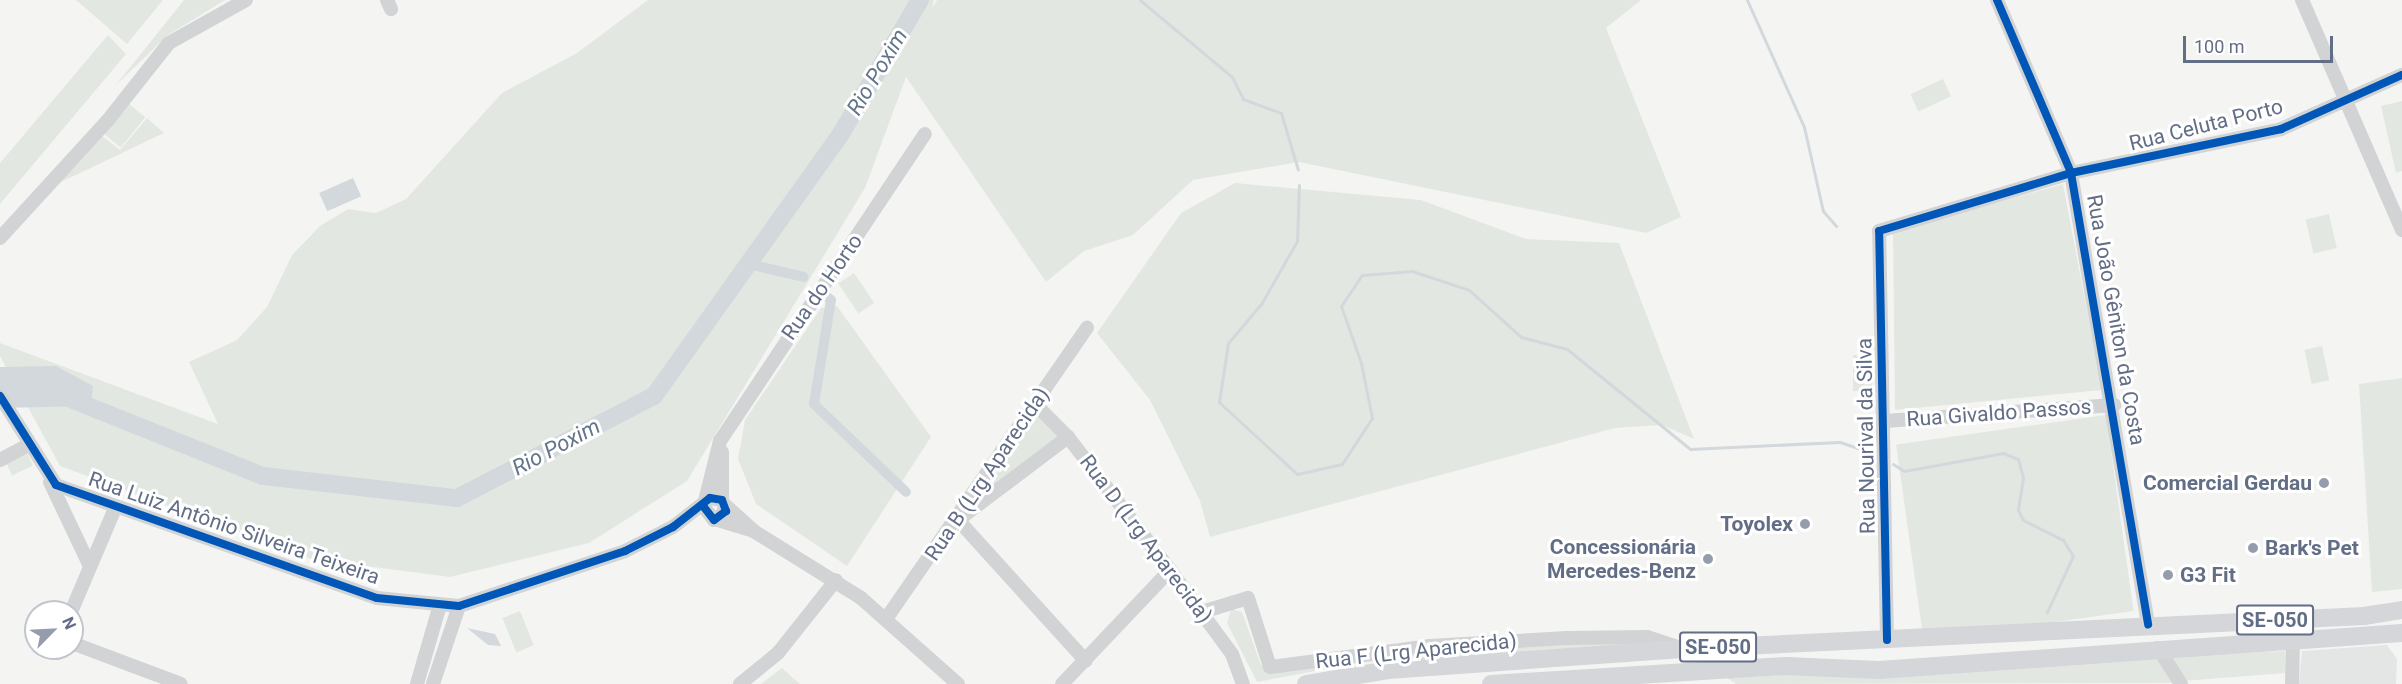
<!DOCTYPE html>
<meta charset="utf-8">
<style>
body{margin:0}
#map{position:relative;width:2402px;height:684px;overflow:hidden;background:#f4f5f3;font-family:Roboto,sans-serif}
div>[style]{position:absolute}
.built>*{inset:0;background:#e4e5e5}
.green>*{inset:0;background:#e2e8e1;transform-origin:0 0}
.water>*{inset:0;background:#d3d8dd;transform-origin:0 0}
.stream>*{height:3px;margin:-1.5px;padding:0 1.5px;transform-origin:1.5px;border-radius:1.5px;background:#d3d8dd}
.canal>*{height:10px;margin:-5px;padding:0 5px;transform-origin:5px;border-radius:5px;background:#d3d8dd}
.river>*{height:18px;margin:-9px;padding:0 9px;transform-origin:9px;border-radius:9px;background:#d3d8dd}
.minor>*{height:14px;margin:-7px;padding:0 7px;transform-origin:7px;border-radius:7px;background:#d2d3d4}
.major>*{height:18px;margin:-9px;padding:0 9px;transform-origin:9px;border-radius:9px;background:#d4d6da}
.cycleway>*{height:8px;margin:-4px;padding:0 4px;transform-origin:4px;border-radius:4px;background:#0057b8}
.dots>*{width:16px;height:16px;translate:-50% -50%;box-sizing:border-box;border:3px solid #fff;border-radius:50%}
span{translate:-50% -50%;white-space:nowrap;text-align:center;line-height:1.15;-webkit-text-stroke:6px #fff;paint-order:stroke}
.shield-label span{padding:2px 4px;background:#fff;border:2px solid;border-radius:4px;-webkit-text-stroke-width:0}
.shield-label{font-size:20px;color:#626d86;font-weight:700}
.street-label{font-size:21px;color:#626d86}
.poi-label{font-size:21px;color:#626d86;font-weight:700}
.right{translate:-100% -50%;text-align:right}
.left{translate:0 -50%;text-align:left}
.water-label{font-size:22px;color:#63758a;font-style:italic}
.north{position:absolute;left:24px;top:600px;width:60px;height:60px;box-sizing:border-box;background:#fff;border:2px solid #c0c5cf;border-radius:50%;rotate:66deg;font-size:16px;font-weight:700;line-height:24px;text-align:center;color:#626d86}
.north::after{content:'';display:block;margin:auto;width:21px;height:27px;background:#959dac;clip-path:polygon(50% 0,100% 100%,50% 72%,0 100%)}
.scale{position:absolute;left:2183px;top:36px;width:150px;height:27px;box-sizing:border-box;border:3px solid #626d86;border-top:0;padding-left:8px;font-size:18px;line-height:21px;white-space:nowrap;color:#626d86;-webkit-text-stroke:4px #fff;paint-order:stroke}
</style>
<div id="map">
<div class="built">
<i style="clip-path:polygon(2387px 645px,2397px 659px,2396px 684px,2299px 684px,2302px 651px)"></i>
</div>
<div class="green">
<i style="clip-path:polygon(76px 0,163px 0,127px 44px)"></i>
<i style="clip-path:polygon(184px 0,225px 0,168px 35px,115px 86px)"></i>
<i style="clip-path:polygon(648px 0,934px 0,932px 9px,937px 0,1641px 0,1606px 28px,1681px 217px,1646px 233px,1299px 162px,1193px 180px,1133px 235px,1084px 251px,1046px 282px,906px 77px,865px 188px,687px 481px,589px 543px,450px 577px,311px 559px,60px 466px,0 356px,0 343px,218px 424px,189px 362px,237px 340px,267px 307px,292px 255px,320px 226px,348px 209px,376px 213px,406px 199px,502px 93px,577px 53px)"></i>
<i style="clip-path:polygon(108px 35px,126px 54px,0 204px,0 163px)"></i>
<i style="left:1943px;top:79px;width:19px;height:36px;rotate:65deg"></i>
<i style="clip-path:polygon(2402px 101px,2402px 171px,2396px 173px,2381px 106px)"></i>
<i style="left:129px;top:104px;width:21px;height:39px;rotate:39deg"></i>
<i style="clip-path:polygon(147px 118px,164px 133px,59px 183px,101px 135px,120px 150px)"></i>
<i style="clip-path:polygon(1235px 183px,1421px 200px,1526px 239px,1619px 243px,1694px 439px,1662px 425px,1615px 428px,1210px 537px,1200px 501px,1150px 400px,1097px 333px,1181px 213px)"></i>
<i style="clip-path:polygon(2063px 184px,2102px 390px,1895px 410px,1893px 232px)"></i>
<i style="left:2329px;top:214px;width:35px;height:24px;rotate:77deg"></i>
<i style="left:854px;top:273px;width:36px;height:19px;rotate:56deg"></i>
<i style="clip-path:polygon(837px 306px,931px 437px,847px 566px,756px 504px,738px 459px,745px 420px,821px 308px)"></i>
<i style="left:2322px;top:346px;width:35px;height:18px;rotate:78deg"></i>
<i style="left:1853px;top:355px;width:19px;height:36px"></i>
<i style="clip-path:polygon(2402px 378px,2402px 589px,2372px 592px,2359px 384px)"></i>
<i style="clip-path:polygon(1034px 409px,1062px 436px,984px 495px)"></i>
<i style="left:2106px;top:415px;width:198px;height:212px;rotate:82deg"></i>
<i style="left:27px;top:453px;width:14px;height:23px;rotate:65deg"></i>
<i style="clip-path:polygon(1231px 609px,1242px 612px,1261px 665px,1271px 671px,1362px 655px,1650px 639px,1650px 645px,1358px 663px,1257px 682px,1227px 623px)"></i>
<i style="left:520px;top:611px;width:37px;height:19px;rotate:68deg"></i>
<i style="clip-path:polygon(2285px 651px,2286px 673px,2183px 681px,2168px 656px)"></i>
<i style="clip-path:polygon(2160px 655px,2178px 683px,1736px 684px,1727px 678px)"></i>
<i style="clip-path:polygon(782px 668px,800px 684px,761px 684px)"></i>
</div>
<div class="water">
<i style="left:353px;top:178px;width:20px;height:37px;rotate:66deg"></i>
<i style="clip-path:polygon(56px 366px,93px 386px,91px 406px,0 408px,0 367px)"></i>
<i style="clip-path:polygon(467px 628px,495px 634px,501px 646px,488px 645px)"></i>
</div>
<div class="stream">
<i style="left:1140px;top:0;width:120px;rotate:39.9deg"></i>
<i style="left:1232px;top:77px;width:25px;rotate:63deg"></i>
<i style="left:1243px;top:99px;width:40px;rotate:20.2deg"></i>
<i style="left:1281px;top:113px;width:59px;rotate:73.4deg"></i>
<i style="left:1747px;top:0;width:139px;rotate:65.8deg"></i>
<i style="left:1804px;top:127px;width:86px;rotate:77.3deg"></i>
<i style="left:1823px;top:211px;width:20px;rotate:49deg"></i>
<i style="left:1299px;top:185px;width:56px;rotate:92deg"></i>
<i style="left:1297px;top:241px;width:73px;rotate:119.7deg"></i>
<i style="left:1261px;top:304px;width:51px;rotate:130.2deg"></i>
<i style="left:1228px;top:343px;width:60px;rotate:98.7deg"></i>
<i style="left:1219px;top:402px;width:106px;rotate:42.7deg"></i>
<i style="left:1297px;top:474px;width:46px;rotate:-12.5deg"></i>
<i style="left:1342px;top:464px;width:55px;rotate:-56.9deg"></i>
<i style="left:1372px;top:418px;width:56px;rotate:-101.3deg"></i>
<i style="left:1361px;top:363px;width:60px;rotate:-109.3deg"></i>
<i style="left:1341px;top:306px;width:37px;rotate:-56deg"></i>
<i style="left:1362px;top:275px;width:50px;rotate:-4.6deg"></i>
<i style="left:1412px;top:271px;width:60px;rotate:18.4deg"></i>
<i style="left:1469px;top:290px;width:70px;rotate:42.1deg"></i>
<i style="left:1521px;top:337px;width:48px;rotate:14.6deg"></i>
<i style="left:1567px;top:349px;width:159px;rotate:39.1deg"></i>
<i style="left:1690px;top:449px;width:150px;rotate:-2.7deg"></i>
<i style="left:1840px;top:442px;width:39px;rotate:19deg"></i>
<i style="left:1893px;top:464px;width:13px;rotate:32deg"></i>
<i style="left:1904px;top:471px;width:101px;rotate:-10.3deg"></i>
<i style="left:2003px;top:453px;width:16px;rotate:22deg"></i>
<i style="left:2018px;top:459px;width:20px;rotate:75deg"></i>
<i style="left:2023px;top:478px;width:32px;rotate:99deg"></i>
<i style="left:2018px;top:510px;width:11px;rotate:63deg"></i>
<i style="left:2023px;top:520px;width:45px;rotate:26.6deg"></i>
<i style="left:2063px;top:540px;width:19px;rotate:58deg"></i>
<i style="left:2073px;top:556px;width:62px;rotate:114.9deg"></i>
</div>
<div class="canal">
<i style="left:748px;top:264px;width:57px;rotate:13.1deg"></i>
<i style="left:826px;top:296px;width:6px;rotate:39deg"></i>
<i style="left:831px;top:300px;width:105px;rotate:99.3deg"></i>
<i style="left:814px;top:404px;width:127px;rotate:43.7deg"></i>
</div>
<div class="river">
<i style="left:68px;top:398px;width:210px;rotate:21.8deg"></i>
<i style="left:263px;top:476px;width:195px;rotate:6.5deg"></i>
<i style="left:457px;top:498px;width:222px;rotate:-27.4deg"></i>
<i style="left:654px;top:396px;width:318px;rotate:-54.5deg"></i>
<i style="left:839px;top:137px;width:159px;rotate:-59.4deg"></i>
</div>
<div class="minor">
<i style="left:387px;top:0;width:10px;rotate:66deg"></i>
<i style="left:1997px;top:0;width:188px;rotate:66.8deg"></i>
<i style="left:2071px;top:173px;width:458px;rotate:80.3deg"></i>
<i style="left:2302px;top:0;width:251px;rotate:66.5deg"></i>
<i style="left:0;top:238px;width:160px;rotate:-47.5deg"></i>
<i style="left:108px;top:120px;width:98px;rotate:-51.6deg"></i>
<i style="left:169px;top:43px;width:88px;rotate:-29.2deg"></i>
<i style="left:0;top:396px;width:105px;rotate:57.8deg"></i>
<i style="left:56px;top:485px;width:340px;rotate:19.4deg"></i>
<i style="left:377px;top:598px;width:82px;rotate:5.6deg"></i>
<i style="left:459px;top:606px;width:175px;rotate:-18.3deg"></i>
<i style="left:625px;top:551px;width:54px;rotate:-26.6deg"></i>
<i style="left:673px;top:527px;width:47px;rotate:-38.1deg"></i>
<i style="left:710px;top:498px;width:12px;rotate:9deg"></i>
<i style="left:722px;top:500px;width:12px;rotate:70deg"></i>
<i style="left:726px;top:511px;width:15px;rotate:143deg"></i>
<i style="left:714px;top:520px;width:18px;rotate:-128deg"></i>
<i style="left:1035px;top:404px;width:47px;rotate:45deg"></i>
<i style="left:1068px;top:437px;width:168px;rotate:52.5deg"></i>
<i style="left:1170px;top:570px;width:104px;rotate:53.6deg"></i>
<i style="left:1232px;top:654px;width:32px;rotate:70deg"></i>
<i style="left:1885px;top:421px;width:230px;rotate:-4deg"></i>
<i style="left:1068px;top:437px;width:138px;rotate:143deg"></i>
<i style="left:958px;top:520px;width:190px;rotate:47.8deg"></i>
<i style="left:722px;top:452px;width:48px;rotate:90deg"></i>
<i style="left:0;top:460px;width:30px;rotate:-28deg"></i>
<i style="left:50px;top:482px;width:91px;rotate:64.6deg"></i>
<i style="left:705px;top:501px;width:62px;rotate:-76deg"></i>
<i style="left:720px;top:441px;width:369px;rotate:-56.3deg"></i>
<i style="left:725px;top:505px;width:40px;rotate:42deg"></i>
<i style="left:755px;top:532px;width:125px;rotate:31.9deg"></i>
<i style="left:861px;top:598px;width:130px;rotate:41.6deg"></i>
<i style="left:718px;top:520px;width:37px;rotate:17deg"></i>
<i style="left:71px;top:612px;width:115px;rotate:-67deg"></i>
<i style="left:1202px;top:612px;width:48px;rotate:-16.9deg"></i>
<i style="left:1248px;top:598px;width:72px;rotate:72.3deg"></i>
<i style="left:1270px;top:667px;width:160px;rotate:-7.5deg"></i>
<i style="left:1429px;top:646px;width:138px;rotate:-3.3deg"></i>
<i style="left:1567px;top:638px;width:80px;rotate:-0.7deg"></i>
<i style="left:1647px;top:637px;width:35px;rotate:18deg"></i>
<i style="left:886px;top:619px;width:354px;rotate:-55.4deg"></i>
<i style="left:1887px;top:640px;width:409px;rotate:-91.1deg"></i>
<i style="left:1879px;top:231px;width:201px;rotate:-16.8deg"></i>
<i style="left:2071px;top:173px;width:215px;rotate:-11.8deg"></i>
<i style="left:2281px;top:129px;width:133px;rotate:-24.1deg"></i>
<i style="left:72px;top:643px;width:116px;rotate:20.6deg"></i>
<i style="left:2158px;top:648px;width:43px;rotate:57.4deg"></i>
<i style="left:417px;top:684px;width:82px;rotate:-73.8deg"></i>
<i style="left:433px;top:684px;width:82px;rotate:-71.6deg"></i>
<i style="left:740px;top:684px;width:49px;rotate:-39.2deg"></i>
<i style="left:778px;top:653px;width:93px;rotate:-51.5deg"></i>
<i style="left:1062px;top:684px;width:157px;rotate:-46.5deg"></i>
<i style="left:2292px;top:684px;width:44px;rotate:-88.7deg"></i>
</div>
<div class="major">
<i style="left:1306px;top:684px;width:83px;rotate:-9.7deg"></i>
<i style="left:1388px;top:670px;width:295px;rotate:-4.1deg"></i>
<i style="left:1682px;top:649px;width:683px;rotate:-2.77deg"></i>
<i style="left:2364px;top:616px;width:38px;rotate:-9deg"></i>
<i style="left:1491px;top:684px;width:296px;rotate:-3.5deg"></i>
<i style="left:1786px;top:666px;width:93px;rotate:2.5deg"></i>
<i style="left:1879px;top:670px;width:524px;rotate:-4.05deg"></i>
</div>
<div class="cycleway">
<i style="left:1997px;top:0;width:188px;rotate:66.8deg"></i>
<i style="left:2071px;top:173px;width:458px;rotate:80.3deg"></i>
<i style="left:0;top:396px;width:105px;rotate:57.8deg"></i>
<i style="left:56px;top:485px;width:340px;rotate:19.4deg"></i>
<i style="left:377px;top:598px;width:82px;rotate:5.6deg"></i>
<i style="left:459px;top:606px;width:175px;rotate:-18.3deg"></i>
<i style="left:625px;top:551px;width:54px;rotate:-26.6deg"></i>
<i style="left:673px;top:527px;width:47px;rotate:-38.1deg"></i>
<i style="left:710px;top:498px;width:12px;rotate:9deg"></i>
<i style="left:722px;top:500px;width:12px;rotate:70deg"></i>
<i style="left:726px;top:511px;width:15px;rotate:143deg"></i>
<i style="left:714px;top:520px;width:18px;rotate:-128deg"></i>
<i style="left:1887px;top:640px;width:409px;rotate:-91.1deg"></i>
<i style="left:1879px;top:231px;width:201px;rotate:-16.8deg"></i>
<i style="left:2071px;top:173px;width:215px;rotate:-11.8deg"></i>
<i style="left:2281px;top:129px;width:133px;rotate:-24.1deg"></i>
</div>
<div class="dots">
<i style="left:2324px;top:483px;background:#959dac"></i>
<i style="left:1805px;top:524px;background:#959dac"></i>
<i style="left:2253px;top:548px;background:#959dac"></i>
<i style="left:1708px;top:559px;background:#959dac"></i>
<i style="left:2168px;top:575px;background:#959dac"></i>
</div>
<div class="shield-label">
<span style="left:2275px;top:620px">SE-050</span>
<span style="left:1718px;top:647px">SE-050</span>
</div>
<div class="street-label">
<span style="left:2206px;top:125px;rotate:-14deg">Rua Celuta Porto</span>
<span style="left:822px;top:287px;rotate:-55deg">Rua do Horto</span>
<span style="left:2116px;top:320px;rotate:80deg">Rua João Gêniton da Costa</span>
<span style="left:1999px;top:413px;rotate:-4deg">Rua Givaldo Passos</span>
<span style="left:1866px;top:436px;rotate:-91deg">Rua Nourival da Silva</span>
<span style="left:987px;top:474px;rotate:-56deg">Rua B (Lrg Aparecida)</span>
<span style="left:234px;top:528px;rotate:19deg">Rua Luiz Antônio Silveira Teixeira</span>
<span style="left:1146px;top:539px;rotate:53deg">Rua D (Lrg Aparecida)</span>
<span style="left:1416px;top:651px;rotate:-6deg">Rua F (Lrg Aparecida)</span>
</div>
<div class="poi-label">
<span class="right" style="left:2312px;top:483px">Comercial Gerdau</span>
<span class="right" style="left:1793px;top:524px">Toyolex</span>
<span class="right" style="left:1696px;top:559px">Concessionária<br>Mercedes-Benz</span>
<span class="left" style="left:2265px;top:548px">Bark's Pet</span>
<span class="left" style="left:2180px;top:575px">G3 Fit</span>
</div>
<div class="water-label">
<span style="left:877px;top:72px;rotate:-59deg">Rio Poxim</span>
<span style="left:556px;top:447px;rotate:-28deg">Rio Poxim</span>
</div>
<div class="north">N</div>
<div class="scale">100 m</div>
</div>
